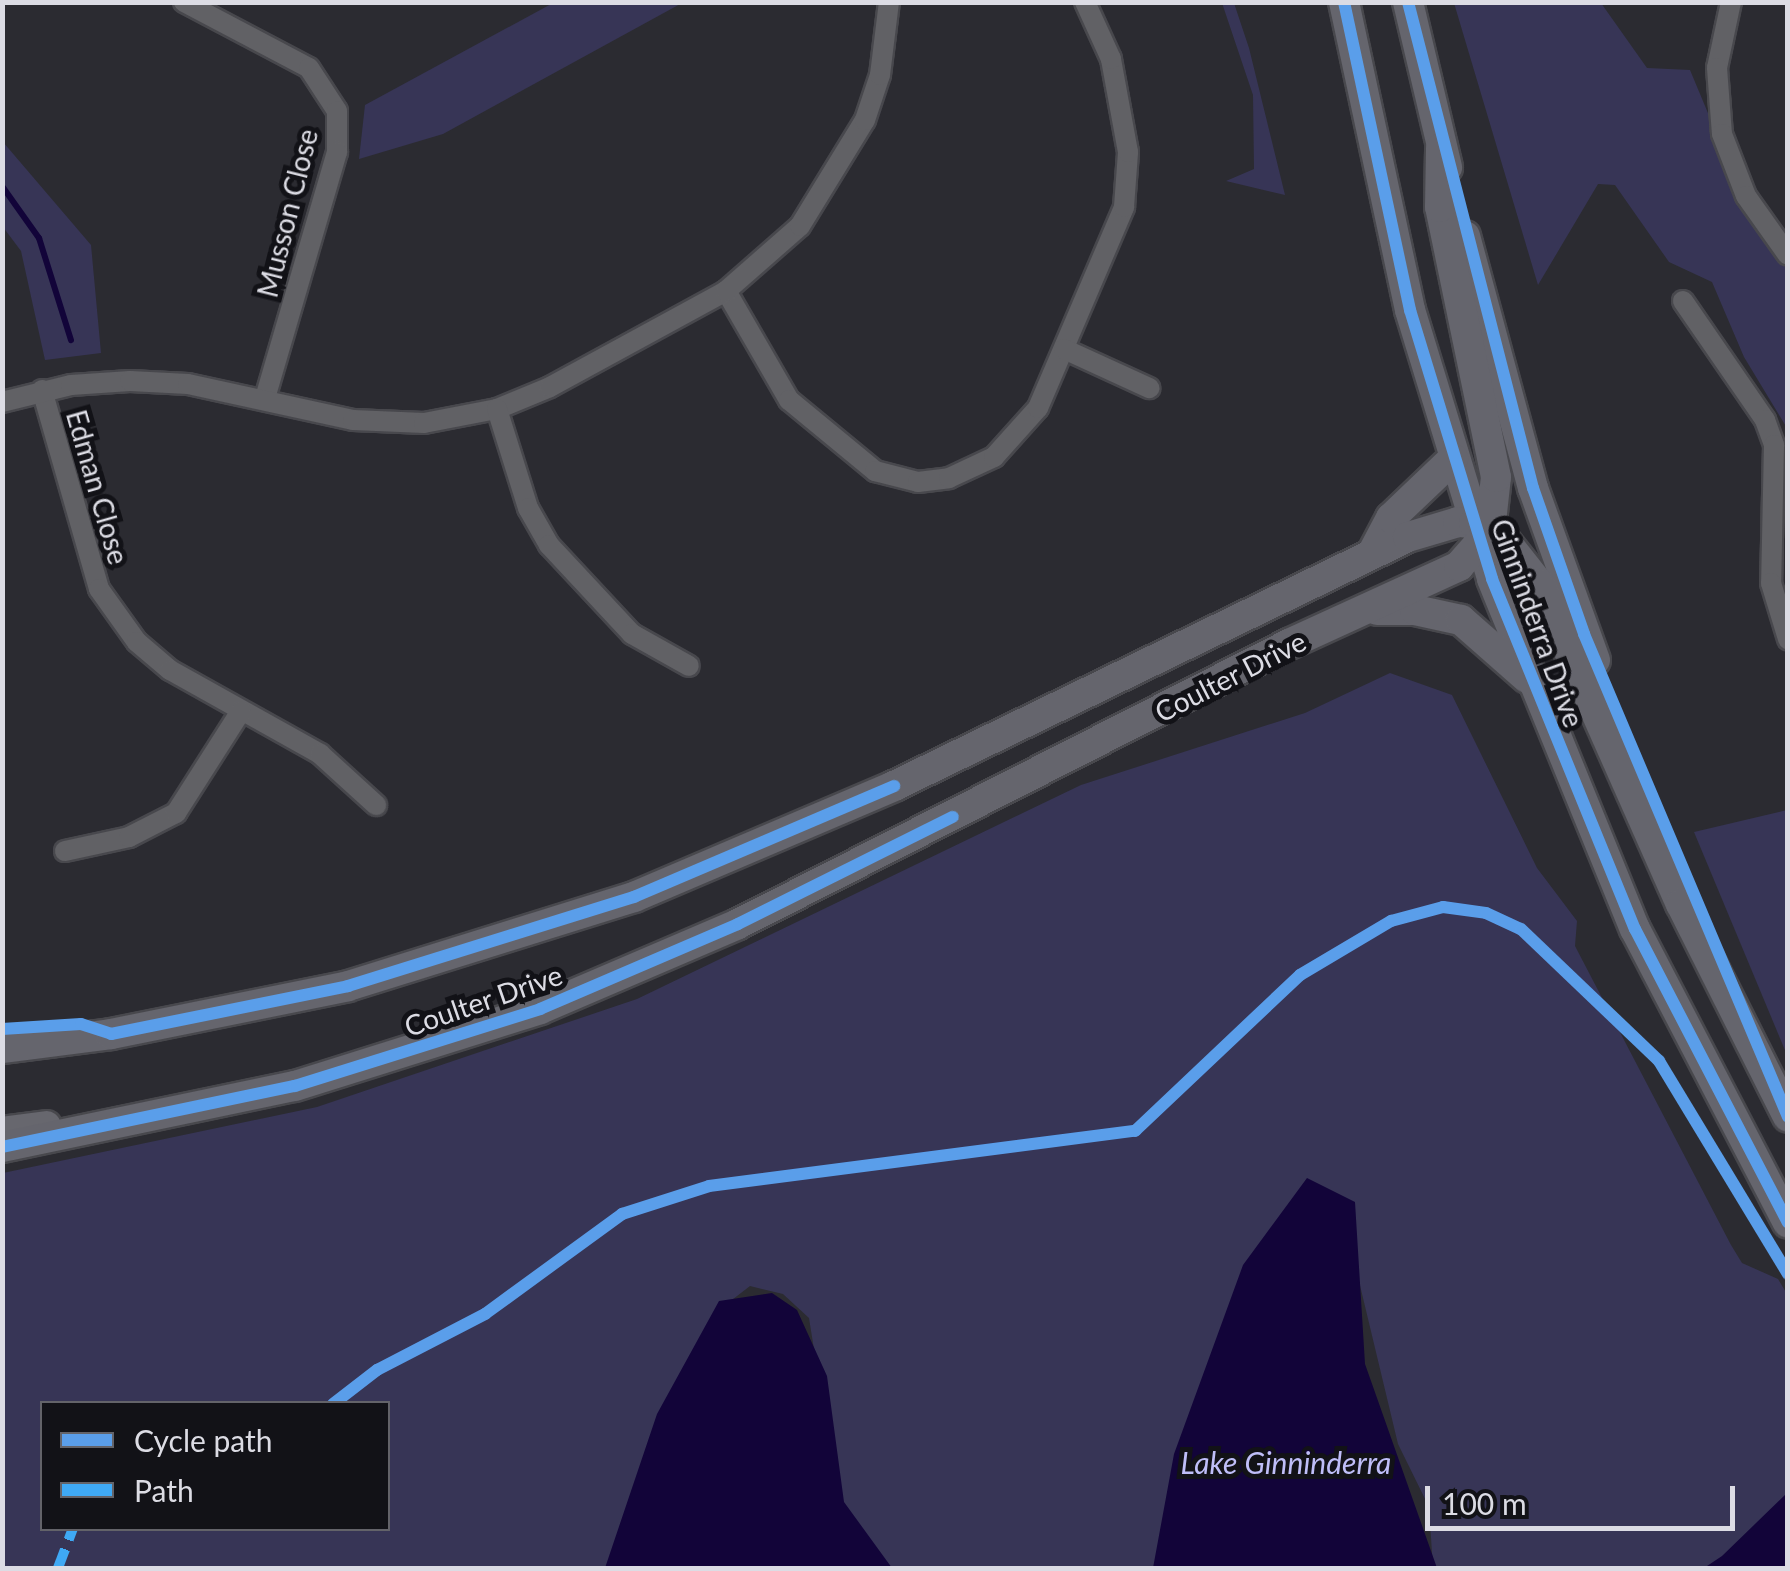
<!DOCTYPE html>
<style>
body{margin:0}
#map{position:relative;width:1790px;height:1571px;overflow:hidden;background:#2b2b31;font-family:Lato,sans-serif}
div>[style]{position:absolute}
.green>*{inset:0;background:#373556}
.water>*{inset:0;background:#120439}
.stream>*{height:6px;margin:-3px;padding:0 3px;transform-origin:3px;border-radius:3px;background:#120439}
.roads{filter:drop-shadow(2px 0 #48484d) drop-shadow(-2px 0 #48484d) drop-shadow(0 2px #48484d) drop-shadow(0 -2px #48484d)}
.street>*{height:20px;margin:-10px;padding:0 10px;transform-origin:10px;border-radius:10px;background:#616165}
.secondary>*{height:28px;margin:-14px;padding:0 14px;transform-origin:14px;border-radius:14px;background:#67676e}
.primary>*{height:30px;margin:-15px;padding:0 15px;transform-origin:15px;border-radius:15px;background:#65656d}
.quiet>*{height:10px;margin-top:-5px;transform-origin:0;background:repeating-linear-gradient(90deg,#3fa9f5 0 20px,transparent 0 30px)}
.cycleway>*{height:12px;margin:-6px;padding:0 6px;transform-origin:6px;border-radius:6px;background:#5a9eea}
span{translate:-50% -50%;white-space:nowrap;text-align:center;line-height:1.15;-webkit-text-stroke:10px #121217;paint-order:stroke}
.street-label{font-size:28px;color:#dcdce4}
.water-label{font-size:30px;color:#bfbef8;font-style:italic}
.frame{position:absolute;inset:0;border:5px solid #dcdce4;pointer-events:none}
.legend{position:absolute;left:40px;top:1401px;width:350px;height:130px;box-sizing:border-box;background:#121217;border:2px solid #636369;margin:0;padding:12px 18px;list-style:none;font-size:30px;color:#dcdce4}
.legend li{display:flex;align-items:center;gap:20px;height:50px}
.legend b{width:50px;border:2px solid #636369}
.scale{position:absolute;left:1425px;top:1486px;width:310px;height:45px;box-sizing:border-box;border:5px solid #dcdce4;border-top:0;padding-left:12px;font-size:30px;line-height:35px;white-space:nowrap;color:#dcdce4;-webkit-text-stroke:8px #121217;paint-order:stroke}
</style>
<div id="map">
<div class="green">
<i style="clip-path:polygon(553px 3px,682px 3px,443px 134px,359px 159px,365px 105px)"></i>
<i style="clip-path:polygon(1222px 3px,1234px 3px,1249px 48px,1285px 195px,1226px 181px,1254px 169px,1253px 95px)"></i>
<i style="clip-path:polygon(1454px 3px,1601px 3px,1647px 68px,1690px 70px,1751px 216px,1787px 270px,1787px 428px,1744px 357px,1712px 282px,1669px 262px,1615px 185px,1598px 184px,1538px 285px)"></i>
<i style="clip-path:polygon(3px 142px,91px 245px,101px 353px,45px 360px,21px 251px,3px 227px)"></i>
<i style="clip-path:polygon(evenodd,1390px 673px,1452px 695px,1537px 868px,1577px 921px,1575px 946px,1731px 1245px,1742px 1263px,1778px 1279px,1787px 1294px,1787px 1505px,1718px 1568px,1433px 1568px,1429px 1507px,1398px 1444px,1352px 1252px,1153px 1568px,871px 1568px,844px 1537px,809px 1318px,783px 1294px,750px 1286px,728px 1303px,621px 1568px,3px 1568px,3px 1173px,317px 1107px,637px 999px,1081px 785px,1305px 713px,1390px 673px,42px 1404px,388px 1404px,388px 1528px,42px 1528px,42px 1404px)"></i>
<i style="clip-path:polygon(1787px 810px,1788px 810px,1787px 1055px,1694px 832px)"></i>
</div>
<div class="water">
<i style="clip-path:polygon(1307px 1178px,1355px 1202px,1365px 1364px,1437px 1568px,1153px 1568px,1174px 1454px,1243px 1265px)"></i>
<i style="clip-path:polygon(772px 1293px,797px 1310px,827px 1376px,844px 1502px,892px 1568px,605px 1568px,657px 1414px,719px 1301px)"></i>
<i style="clip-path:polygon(1787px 1493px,1787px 1568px,1704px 1568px,1722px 1556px)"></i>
</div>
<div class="stream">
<i style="left:2px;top:186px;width:64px;rotate:54.6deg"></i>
<i style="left:39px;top:238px;width:107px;rotate:72.6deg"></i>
</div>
<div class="roads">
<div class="street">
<i style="left:184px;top:2px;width:141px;rotate:27.8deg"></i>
<i style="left:309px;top:68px;width:51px;rotate:56.9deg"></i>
<i style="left:337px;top:111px;width:41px;rotate:90deg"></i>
<i style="left:337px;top:152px;width:257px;rotate:106.3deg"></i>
<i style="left:1731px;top:2px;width:67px;rotate:102deg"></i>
<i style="left:1717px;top:68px;width:66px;rotate:85.7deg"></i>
<i style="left:1722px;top:134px;width:66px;rotate:68.8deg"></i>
<i style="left:1746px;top:196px;width:72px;rotate:54.6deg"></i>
<i style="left:726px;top:291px;width:126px;rotate:60deg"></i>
<i style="left:789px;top:400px;width:112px;rotate:39.5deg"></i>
<i style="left:875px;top:471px;width:44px;rotate:14.3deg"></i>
<i style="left:918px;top:482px;width:31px;rotate:-7deg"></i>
<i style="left:949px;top:478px;width:50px;rotate:-25deg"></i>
<i style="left:994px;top:457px;width:66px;rotate:-48.1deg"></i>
<i style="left:1038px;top:408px;width:219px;rotate:-66.8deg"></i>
<i style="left:1124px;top:207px;width:55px;rotate:-85.8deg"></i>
<i style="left:1128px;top:152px;width:95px;rotate:-100.4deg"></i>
<i style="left:1111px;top:59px;width:63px;rotate:-114.5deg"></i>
<i style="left:1683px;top:301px;width:145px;rotate:55.4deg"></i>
<i style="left:1765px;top:420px;width:27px;rotate:70deg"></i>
<i style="left:1774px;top:445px;width:138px;rotate:91.2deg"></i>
<i style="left:1771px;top:583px;width:59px;rotate:73.1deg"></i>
<i style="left:1064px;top:349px;width:94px;rotate:24.6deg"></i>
<i style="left:42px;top:390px;width:207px;rotate:74deg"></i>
<i style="left:99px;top:589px;width:65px;rotate:54.4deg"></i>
<i style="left:137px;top:642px;width:43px;rotate:40.3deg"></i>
<i style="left:170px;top:670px;width:172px;rotate:29.2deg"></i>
<i style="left:320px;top:754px;width:76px;rotate:42.3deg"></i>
<i style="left:2px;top:402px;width:71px;rotate:-13.8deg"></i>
<i style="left:71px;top:385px;width:59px;rotate:-3.9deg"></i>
<i style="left:130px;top:381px;width:58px;rotate:3deg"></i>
<i style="left:188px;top:384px;width:169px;rotate:12.3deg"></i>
<i style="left:353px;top:420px;width:71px;rotate:2.4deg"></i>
<i style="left:424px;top:423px;width:74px;rotate:-10.9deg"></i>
<i style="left:497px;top:409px;width:57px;rotate:-22.5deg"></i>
<i style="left:550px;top:387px;width:200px;rotate:-28.6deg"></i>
<i style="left:726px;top:291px;width:98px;rotate:-41.3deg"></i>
<i style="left:800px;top:226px;width:124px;rotate:-58.5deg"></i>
<i style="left:865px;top:120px;width:47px;rotate:-71.6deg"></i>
<i style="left:880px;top:75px;width:74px;rotate:-83deg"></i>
<i style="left:497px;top:409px;width:104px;rotate:72.6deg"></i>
<i style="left:528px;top:508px;width:43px;rotate:60.4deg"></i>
<i style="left:549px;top:545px;width:122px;rotate:47deg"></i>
<i style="left:632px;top:634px;width:65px;rotate:29.3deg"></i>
<i style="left:65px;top:851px;width:66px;rotate:-12.3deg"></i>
<i style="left:129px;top:837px;width:53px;rotate:-27.1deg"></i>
<i style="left:176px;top:813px;width:121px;rotate:-57.5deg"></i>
</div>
<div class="secondary">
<i style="left:2px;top:1131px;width:45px;rotate:-7.6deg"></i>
</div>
<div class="primary">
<i style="left:1344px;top:2px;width:315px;rotate:77.9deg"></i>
<i style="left:1410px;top:310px;width:281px;rotate:73deg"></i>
<i style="left:1492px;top:579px;width:378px;rotate:67.8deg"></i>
<i style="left:1635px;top:929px;width:331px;rotate:62.5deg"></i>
<i style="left:1408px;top:2px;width:170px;rotate:76.7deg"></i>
<i style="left:1465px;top:236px;width:261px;rotate:74.9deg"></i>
<i style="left:1533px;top:488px;width:183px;rotate:70.2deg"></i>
<i style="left:1372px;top:554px;width:41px;rotate:-62.2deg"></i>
<i style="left:1391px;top:518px;width:86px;rotate:-43.6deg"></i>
<i style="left:1377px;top:610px;width:38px"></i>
<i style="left:1415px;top:610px;width:47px;rotate:12.3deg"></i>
<i style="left:1461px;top:620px;width:88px;rotate:41.3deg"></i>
<i style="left:2px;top:1048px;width:110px;rotate:-7.3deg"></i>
<i style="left:111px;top:1034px;width:242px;rotate:-11.4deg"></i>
<i style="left:348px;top:986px;width:300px;rotate:-17.3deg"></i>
<i style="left:634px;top:897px;width:283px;rotate:-23.1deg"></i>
<i style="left:894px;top:786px;width:571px;rotate:-25.85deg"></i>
<i style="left:1408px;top:537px;width:52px;rotate:-16.7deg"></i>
<i style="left:1458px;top:522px;width:16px;rotate:4deg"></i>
<i style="left:1474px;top:523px;width:37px;rotate:31deg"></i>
<i style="left:1506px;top:542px;width:53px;rotate:51.8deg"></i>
<i style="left:1539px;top:584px;width:350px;rotate:66.1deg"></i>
<i style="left:1681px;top:904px;width:238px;rotate:63.3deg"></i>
<i style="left:2px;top:1147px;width:299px;rotate:-11.8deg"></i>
<i style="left:295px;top:1086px;width:257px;rotate:-17.4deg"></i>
<i style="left:540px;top:1009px;width:215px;rotate:-23.2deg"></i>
<i style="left:738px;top:924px;width:618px;rotate:-26.94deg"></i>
<i style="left:1289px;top:644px;width:187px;rotate:-24.6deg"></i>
<i style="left:1459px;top:566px;width:47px;rotate:-48.5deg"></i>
<i style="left:1490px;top:531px;width:54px;rotate:-83.7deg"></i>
<i style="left:1496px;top:477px;width:276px;rotate:-101.7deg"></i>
<i style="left:1440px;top:207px;width:59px;rotate:-89deg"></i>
</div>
</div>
<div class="quiet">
<i style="left:58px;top:1568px;width:43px;rotate:-69.4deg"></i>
</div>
<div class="cycleway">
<i style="left:1344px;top:2px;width:315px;rotate:77.9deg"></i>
<i style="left:1410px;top:310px;width:281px;rotate:73deg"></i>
<i style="left:1492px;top:579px;width:378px;rotate:67.8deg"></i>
<i style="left:1635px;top:929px;width:331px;rotate:62.5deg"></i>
<i style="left:1408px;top:2px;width:502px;rotate:75.58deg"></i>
<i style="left:1533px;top:488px;width:155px;rotate:70.7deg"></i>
<i style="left:1584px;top:634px;width:524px;rotate:67.1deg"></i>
<i style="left:2px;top:1029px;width:79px;rotate:-3.6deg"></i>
<i style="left:81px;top:1024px;width:32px;rotate:18deg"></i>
<i style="left:111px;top:1034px;width:242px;rotate:-11.4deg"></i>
<i style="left:348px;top:986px;width:300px;rotate:-17.3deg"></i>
<i style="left:634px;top:897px;width:283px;rotate:-23.1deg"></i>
<i style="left:2px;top:1147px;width:299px;rotate:-11.8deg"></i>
<i style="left:295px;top:1086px;width:257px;rotate:-17.4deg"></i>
<i style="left:540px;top:1009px;width:215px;rotate:-23.2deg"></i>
<i style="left:738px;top:924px;width:240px;rotate:-26.5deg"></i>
<i style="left:333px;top:1404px;width:56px;rotate:-37.7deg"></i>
<i style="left:377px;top:1370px;width:122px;rotate:-27.4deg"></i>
<i style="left:485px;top:1314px;width:170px;rotate:-36.1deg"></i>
<i style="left:622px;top:1214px;width:91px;rotate:-17.8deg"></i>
<i style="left:709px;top:1186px;width:430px;rotate:-7.4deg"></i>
<i style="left:1135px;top:1131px;width:227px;rotate:-43.4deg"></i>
<i style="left:1300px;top:975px;width:106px;rotate:-30.7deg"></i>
<i style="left:1391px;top:921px;width:54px;rotate:-15.1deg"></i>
<i style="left:1443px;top:907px;width:43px;rotate:7.9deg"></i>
<i style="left:1486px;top:913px;width:38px;rotate:25deg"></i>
<i style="left:1521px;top:929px;width:191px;rotate:43.7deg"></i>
<i style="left:1659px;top:1061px;width:249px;rotate:58.8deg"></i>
</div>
<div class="street-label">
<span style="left:287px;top:213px;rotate:-76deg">Musson Close</span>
<span style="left:98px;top:487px;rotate:74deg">Edman Close</span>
<span style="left:1538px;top:623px;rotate:70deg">Ginninderra Drive</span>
<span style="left:1230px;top:676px;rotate:-27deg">Coulter Drive</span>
<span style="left:483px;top:1000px;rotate:-19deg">Coulter Drive</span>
</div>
<div class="water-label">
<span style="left:1286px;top:1462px">Lake Ginninderra</span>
</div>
<div class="frame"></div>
<ul class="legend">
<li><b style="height:12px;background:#5a9eea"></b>Cycle path</li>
<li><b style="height:12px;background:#3fa9f5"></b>Path</li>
</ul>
<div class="scale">100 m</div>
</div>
